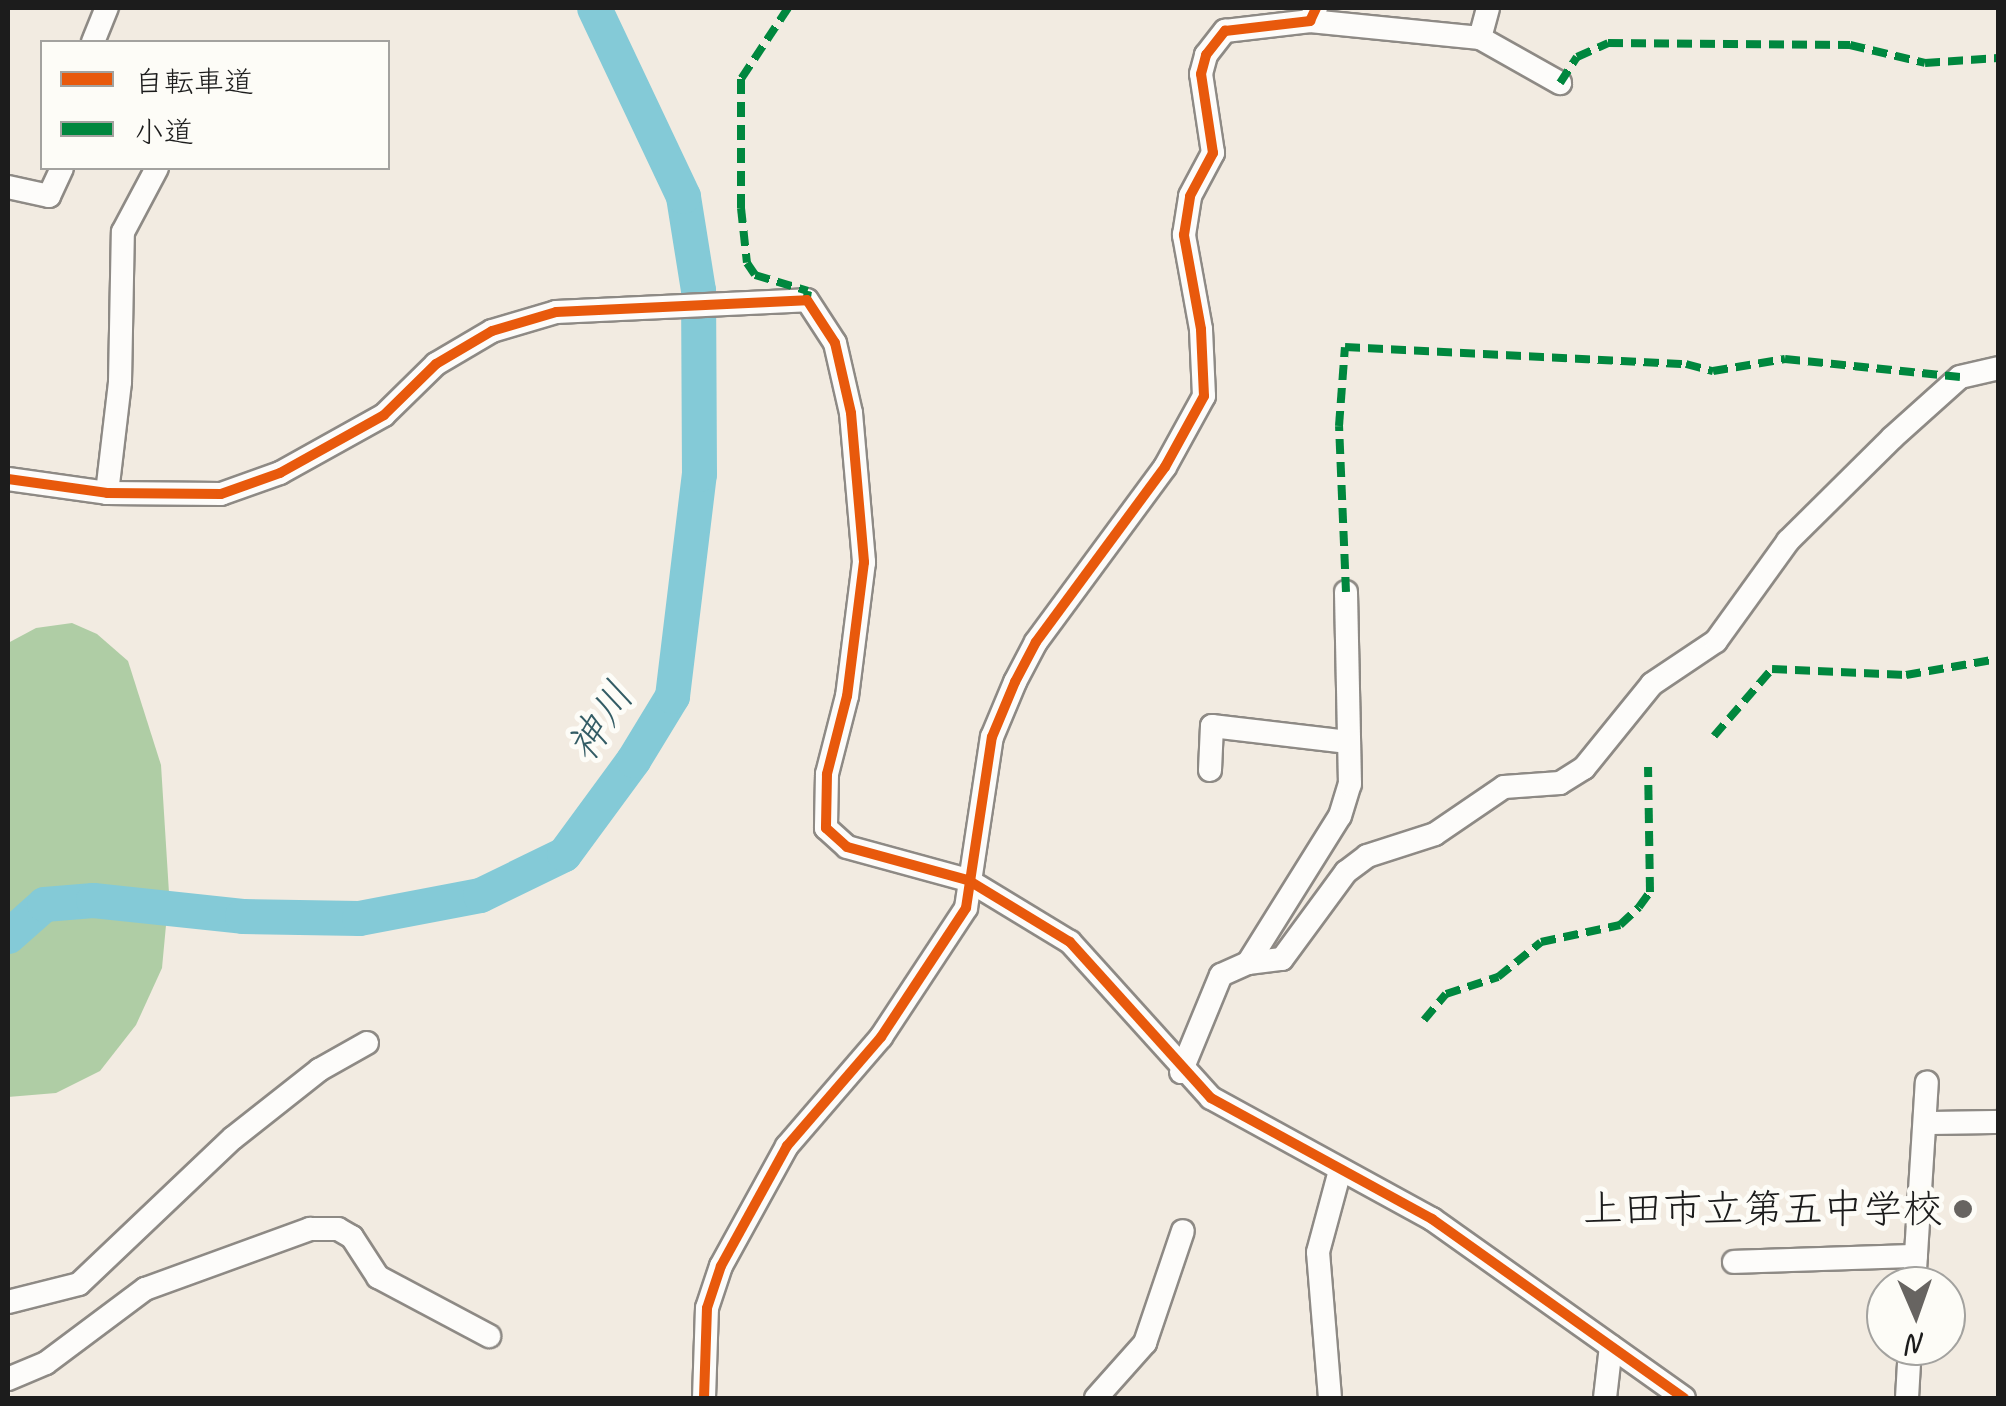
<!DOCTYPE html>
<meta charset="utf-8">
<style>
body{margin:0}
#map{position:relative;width:2006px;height:1406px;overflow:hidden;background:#f2ebe1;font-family:Caveat,"Klee One",sans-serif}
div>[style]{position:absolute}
.forest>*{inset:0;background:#afcda5}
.river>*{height:35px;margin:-17.5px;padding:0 17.5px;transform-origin:17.5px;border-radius:17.5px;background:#84cad7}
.roads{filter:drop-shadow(2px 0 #8e8a85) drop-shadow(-2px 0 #8e8a85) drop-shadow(0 2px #8e8a85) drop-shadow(0 -2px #8e8a85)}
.minor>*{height:22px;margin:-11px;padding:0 11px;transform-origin:11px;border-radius:11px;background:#fdfcfa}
.quiet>*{height:8px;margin-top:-4px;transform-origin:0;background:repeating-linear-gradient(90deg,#00873e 0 15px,transparent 0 23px)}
.cycleway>*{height:10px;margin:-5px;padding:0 5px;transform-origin:5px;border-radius:5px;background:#e8590c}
.dots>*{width:28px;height:28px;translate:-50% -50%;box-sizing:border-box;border:5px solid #fdfcf7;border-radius:50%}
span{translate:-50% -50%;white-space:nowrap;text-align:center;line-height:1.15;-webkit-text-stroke:10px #fdfcf7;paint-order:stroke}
.poi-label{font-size:40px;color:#1c1c1c}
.right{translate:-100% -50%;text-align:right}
.water-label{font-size:42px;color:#335c65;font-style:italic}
.frame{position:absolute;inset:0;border:10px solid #1c1c1c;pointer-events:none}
.legend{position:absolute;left:40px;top:40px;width:350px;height:130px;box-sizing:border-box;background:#fdfcf7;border:2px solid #a3a29f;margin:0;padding:12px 18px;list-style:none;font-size:30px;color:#1c1c1c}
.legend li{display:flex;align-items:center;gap:20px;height:50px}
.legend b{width:50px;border:2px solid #a3a29f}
.north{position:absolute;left:1866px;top:1266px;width:100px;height:100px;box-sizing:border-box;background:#fdfcf7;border:2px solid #a3a29f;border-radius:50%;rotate:178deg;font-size:28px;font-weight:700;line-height:40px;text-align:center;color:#1c1c1c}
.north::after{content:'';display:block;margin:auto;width:35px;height:45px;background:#676461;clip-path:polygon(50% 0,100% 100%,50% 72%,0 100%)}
</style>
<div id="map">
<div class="forest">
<i style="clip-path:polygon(72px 623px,97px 634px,128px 661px,161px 765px,169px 893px,162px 968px,136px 1025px,100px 1071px,56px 1093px,8px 1097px,8px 643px,36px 628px)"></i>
</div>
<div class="river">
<i style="left:8px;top:936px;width:48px;rotate:-41.6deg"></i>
<i style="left:44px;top:904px;width:49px;rotate:-4.7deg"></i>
<i style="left:93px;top:900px;width:150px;rotate:6.1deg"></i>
<i style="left:242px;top:916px;width:117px;rotate:1deg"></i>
<i style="left:359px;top:918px;width:123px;rotate:-10.8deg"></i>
<i style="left:480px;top:895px;width:93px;rotate:-26deg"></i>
<i style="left:564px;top:854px;width:117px;rotate:-53.7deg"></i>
<i style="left:633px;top:760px;width:75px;rotate:-58.6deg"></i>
<i style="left:672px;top:696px;width:224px;rotate:-83.1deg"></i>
<i style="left:699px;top:474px;width:184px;rotate:-90.3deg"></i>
<i style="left:698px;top:290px;width:95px;rotate:-99.1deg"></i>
<i style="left:683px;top:196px;width:208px;rotate:-115.3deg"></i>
</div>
<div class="roads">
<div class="minor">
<i style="left:1310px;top:21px;width:171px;rotate:5.7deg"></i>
<i style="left:1480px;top:38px;width:92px;rotate:29.4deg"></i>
<i style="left:1480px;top:38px;width:31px;rotate:-75deg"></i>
<i style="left:93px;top:42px;width:37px;rotate:-68deg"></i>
<i style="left:8px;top:187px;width:42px;rotate:12.4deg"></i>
<i style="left:49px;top:196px;width:31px;rotate:-65deg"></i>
<i style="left:8px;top:479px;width:100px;rotate:8deg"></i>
<i style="left:107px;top:493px;width:114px;rotate:0.5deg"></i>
<i style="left:221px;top:494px;width:63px;rotate:-19.6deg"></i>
<i style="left:280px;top:473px;width:119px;rotate:-29.1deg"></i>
<i style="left:384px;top:415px;width:73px;rotate:-44.4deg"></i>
<i style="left:436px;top:364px;width:65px;rotate:-30.5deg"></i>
<i style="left:492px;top:331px;width:67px;rotate:-16.5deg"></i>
<i style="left:556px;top:312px;width:251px;rotate:-2.7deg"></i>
<i style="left:807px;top:300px;width:51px;rotate:56.9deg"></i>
<i style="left:835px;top:343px;width:72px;rotate:77.1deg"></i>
<i style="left:851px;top:413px;width:150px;rotate:85deg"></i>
<i style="left:864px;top:562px;width:135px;rotate:97.2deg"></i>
<i style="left:847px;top:696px;width:81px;rotate:104.4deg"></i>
<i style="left:827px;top:774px;width:54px;rotate:91.1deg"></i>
<i style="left:826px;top:828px;width:28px;rotate:42deg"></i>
<i style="left:847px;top:847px;width:125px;rotate:15.3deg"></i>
<i style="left:968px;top:880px;width:119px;rotate:31.3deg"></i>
<i style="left:1070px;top:942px;width:210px;rotate:47.9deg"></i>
<i style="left:1211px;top:1098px;width:252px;rotate:28.7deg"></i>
<i style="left:1432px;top:1219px;width:309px;rotate:35.4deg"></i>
<i style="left:107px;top:493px;width:112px;rotate:-83.3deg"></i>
<i style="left:120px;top:382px;width:150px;rotate:-88.9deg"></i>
<i style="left:123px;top:232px;width:72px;rotate:-62deg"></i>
<i style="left:1210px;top:770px;width:44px;rotate:-87.4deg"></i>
<i style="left:1212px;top:726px;width:137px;rotate:6.7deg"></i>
<i style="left:1248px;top:963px;width:173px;rotate:-58deg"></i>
<i style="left:1340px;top:816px;width:34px;rotate:-73deg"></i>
<i style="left:1350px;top:784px;width:192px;rotate:-91.2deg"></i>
<i style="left:1181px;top:1072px;width:105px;rotate:-67.6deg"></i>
<i style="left:1221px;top:975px;width:30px;rotate:-24deg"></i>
<i style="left:1248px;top:963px;width:34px;rotate:-7deg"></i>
<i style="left:1282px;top:959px;width:108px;rotate:-53.7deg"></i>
<i style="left:1346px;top:872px;width:26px;rotate:-37deg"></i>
<i style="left:1367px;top:856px;width:71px;rotate:-17.9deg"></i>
<i style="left:1435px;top:834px;width:83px;rotate:-34.3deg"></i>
<i style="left:1504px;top:787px;width:56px;rotate:-4.1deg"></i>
<i style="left:1560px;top:783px;width:28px;rotate:-32deg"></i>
<i style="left:1584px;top:768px;width:108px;rotate:-51deg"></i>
<i style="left:1652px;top:684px;width:77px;rotate:-33.9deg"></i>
<i style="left:1716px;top:641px;width:123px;rotate:-54.2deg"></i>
<i style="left:1788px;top:541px;width:146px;rotate:-44.7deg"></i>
<i style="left:1892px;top:438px;width:91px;rotate:-41.9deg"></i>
<i style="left:1960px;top:377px;width:39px;rotate:-13deg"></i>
<i style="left:1926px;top:1123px;width:72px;rotate:-0.8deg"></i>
<i style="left:1734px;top:1262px;width:182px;rotate:-1.9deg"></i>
<i style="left:1914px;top:1286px;width:204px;rotate:-86.4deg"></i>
<i style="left:8px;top:1302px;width:73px;rotate:-14.2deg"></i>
<i style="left:79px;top:1284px;width:212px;rotate:-43.5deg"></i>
<i style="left:233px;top:1138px;width:110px;rotate:-38.3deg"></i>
<i style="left:319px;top:1070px;width:55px;rotate:-29.4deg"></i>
<i style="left:8px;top:1379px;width:41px;rotate:-22.8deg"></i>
<i style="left:46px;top:1363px;width:124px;rotate:-36.8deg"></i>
<i style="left:145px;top:1289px;width:176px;rotate:-20deg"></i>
<i style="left:310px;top:1229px;width:28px"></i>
<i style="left:338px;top:1229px;width:16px;rotate:30deg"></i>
<i style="left:352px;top:1237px;width:48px;rotate:57deg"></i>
<i style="left:378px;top:1277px;width:126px;rotate:28deg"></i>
<i style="left:704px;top:1398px;width:90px;rotate:-88.1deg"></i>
<i style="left:707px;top:1308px;width:44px;rotate:-71.6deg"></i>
<i style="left:721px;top:1266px;width:137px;rotate:-61.2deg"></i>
<i style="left:787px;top:1146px;width:144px;rotate:-49.2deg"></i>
<i style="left:881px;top:1037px;width:154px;rotate:-56.6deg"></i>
<i style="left:966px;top:908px;width:173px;rotate:-81.4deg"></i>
<i style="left:992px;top:737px;width:60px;rotate:-67.3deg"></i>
<i style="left:1015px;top:682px;width:45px;rotate:-62.3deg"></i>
<i style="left:1036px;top:642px;width:217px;rotate:-53.6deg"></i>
<i style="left:1165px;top:467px;width:81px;rotate:-61.2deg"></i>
<i style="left:1204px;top:396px;width:67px;rotate:-92.6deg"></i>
<i style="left:1201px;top:329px;width:96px;rotate:-100.3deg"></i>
<i style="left:1184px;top:235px;width:39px;rotate:-81deg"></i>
<i style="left:1190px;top:196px;width:49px;rotate:-61.9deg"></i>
<i style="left:1213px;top:153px;width:80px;rotate:-98.6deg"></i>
<i style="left:1201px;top:74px;width:20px;rotate:-75deg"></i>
<i style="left:1206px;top:55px;width:31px;rotate:-52deg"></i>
<i style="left:1225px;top:31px;width:86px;rotate:-6.7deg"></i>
<i style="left:1310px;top:21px;width:14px;rotate:-65deg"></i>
<i style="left:1096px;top:1398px;width:74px;rotate:-48.3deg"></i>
<i style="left:1145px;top:1343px;width:118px;rotate:-71.3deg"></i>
<i style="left:1330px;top:1398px;width:146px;rotate:-94.7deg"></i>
<i style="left:1318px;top:1252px;width:81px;rotate:-74.9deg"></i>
<i style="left:1605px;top:1398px;width:52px;rotate:-83.4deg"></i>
<i style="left:1907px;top:1398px;width:52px;rotate:-86.7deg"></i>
</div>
</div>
<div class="quiet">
<i style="left:788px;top:8px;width:85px;rotate:123.5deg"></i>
<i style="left:741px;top:79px;width:129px;rotate:90deg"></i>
<i style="left:741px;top:208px;width:55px;rotate:83.8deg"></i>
<i style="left:747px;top:263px;width:14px;rotate:56deg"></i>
<i style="left:755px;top:275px;width:55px;rotate:16.8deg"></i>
<i style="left:808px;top:291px;width:6px;rotate:99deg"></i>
<i style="left:1560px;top:83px;width:31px;rotate:-57deg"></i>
<i style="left:1577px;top:57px;width:34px;rotate:-24deg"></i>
<i style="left:1608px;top:43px;width:242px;rotate:0.5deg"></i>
<i style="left:1850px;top:45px;width:77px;rotate:13.5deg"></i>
<i style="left:1925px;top:63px;width:73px;rotate:-3.9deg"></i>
<i style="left:1346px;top:592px;width:166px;rotate:-92.4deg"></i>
<i style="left:1339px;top:426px;width:79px;rotate:-85.7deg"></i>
<i style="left:1345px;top:347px;width:341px;rotate:2.9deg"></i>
<i style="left:1686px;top:364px;width:28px;rotate:15deg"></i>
<i style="left:1713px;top:371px;width:73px;rotate:-9.5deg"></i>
<i style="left:1785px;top:359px;width:176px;rotate:5.9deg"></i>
<i style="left:1714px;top:736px;width:89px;rotate:-49.1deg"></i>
<i style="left:1772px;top:669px;width:134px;rotate:2.6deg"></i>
<i style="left:1906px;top:675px;width:93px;rotate:-9.9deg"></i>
<i style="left:1424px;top:1020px;width:34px;rotate:-50deg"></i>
<i style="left:1446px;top:994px;width:55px;rotate:-18.1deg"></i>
<i style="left:1498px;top:977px;width:55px;rotate:-39.1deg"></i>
<i style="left:1541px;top:942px;width:81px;rotate:-12.1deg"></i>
<i style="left:1620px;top:925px;width:26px;rotate:-43deg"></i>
<i style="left:1639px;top:907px;width:19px;rotate:-54deg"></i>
<i style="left:1650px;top:892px;width:125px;rotate:-90.9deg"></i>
</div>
<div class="cycleway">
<i style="left:8px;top:479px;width:100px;rotate:8deg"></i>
<i style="left:107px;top:493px;width:114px;rotate:0.5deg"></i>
<i style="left:221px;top:494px;width:63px;rotate:-19.6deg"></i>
<i style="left:280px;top:473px;width:119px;rotate:-29.1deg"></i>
<i style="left:384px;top:415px;width:73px;rotate:-44.4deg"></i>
<i style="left:436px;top:364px;width:65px;rotate:-30.5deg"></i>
<i style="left:492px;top:331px;width:67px;rotate:-16.5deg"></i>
<i style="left:556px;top:312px;width:251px;rotate:-2.7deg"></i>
<i style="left:807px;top:300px;width:51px;rotate:56.9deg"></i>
<i style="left:835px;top:343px;width:72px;rotate:77.1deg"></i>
<i style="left:851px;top:413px;width:150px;rotate:85deg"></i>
<i style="left:864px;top:562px;width:135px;rotate:97.2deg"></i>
<i style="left:847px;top:696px;width:81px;rotate:104.4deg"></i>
<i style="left:827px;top:774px;width:54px;rotate:91.1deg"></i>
<i style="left:826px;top:828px;width:28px;rotate:42deg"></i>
<i style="left:847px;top:847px;width:125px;rotate:15.3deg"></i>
<i style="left:968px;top:880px;width:119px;rotate:31.3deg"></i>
<i style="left:1070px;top:942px;width:210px;rotate:47.9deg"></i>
<i style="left:1211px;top:1098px;width:252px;rotate:28.7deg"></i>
<i style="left:1432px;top:1219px;width:309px;rotate:35.4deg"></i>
<i style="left:704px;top:1398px;width:90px;rotate:-88.1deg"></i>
<i style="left:707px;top:1308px;width:44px;rotate:-71.6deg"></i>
<i style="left:721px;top:1266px;width:137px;rotate:-61.2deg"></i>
<i style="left:787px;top:1146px;width:144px;rotate:-49.2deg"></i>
<i style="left:881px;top:1037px;width:154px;rotate:-56.6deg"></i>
<i style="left:966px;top:908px;width:173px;rotate:-81.4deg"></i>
<i style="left:992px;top:737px;width:60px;rotate:-67.3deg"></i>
<i style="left:1015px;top:682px;width:45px;rotate:-62.3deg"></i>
<i style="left:1036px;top:642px;width:217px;rotate:-53.6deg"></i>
<i style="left:1165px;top:467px;width:81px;rotate:-61.2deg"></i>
<i style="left:1204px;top:396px;width:67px;rotate:-92.6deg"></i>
<i style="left:1201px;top:329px;width:96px;rotate:-100.3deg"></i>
<i style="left:1184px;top:235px;width:39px;rotate:-81deg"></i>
<i style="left:1190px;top:196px;width:49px;rotate:-61.9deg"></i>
<i style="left:1213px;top:153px;width:80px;rotate:-98.6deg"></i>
<i style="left:1201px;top:74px;width:20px;rotate:-75deg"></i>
<i style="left:1206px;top:55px;width:31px;rotate:-52deg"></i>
<i style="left:1225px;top:31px;width:86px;rotate:-6.7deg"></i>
<i style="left:1310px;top:21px;width:14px;rotate:-65deg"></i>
</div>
<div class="dots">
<i style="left:1963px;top:1209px;background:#676461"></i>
</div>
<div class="poi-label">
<span class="right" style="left:1943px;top:1209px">上田市立第五中学校</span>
</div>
<div class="water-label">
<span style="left:601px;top:722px;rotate:-57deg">神川</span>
</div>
<div class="frame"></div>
<ul class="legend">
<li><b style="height:12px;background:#e8590c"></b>自転車道</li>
<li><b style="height:12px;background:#00873e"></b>小道</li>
</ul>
<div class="north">N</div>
</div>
